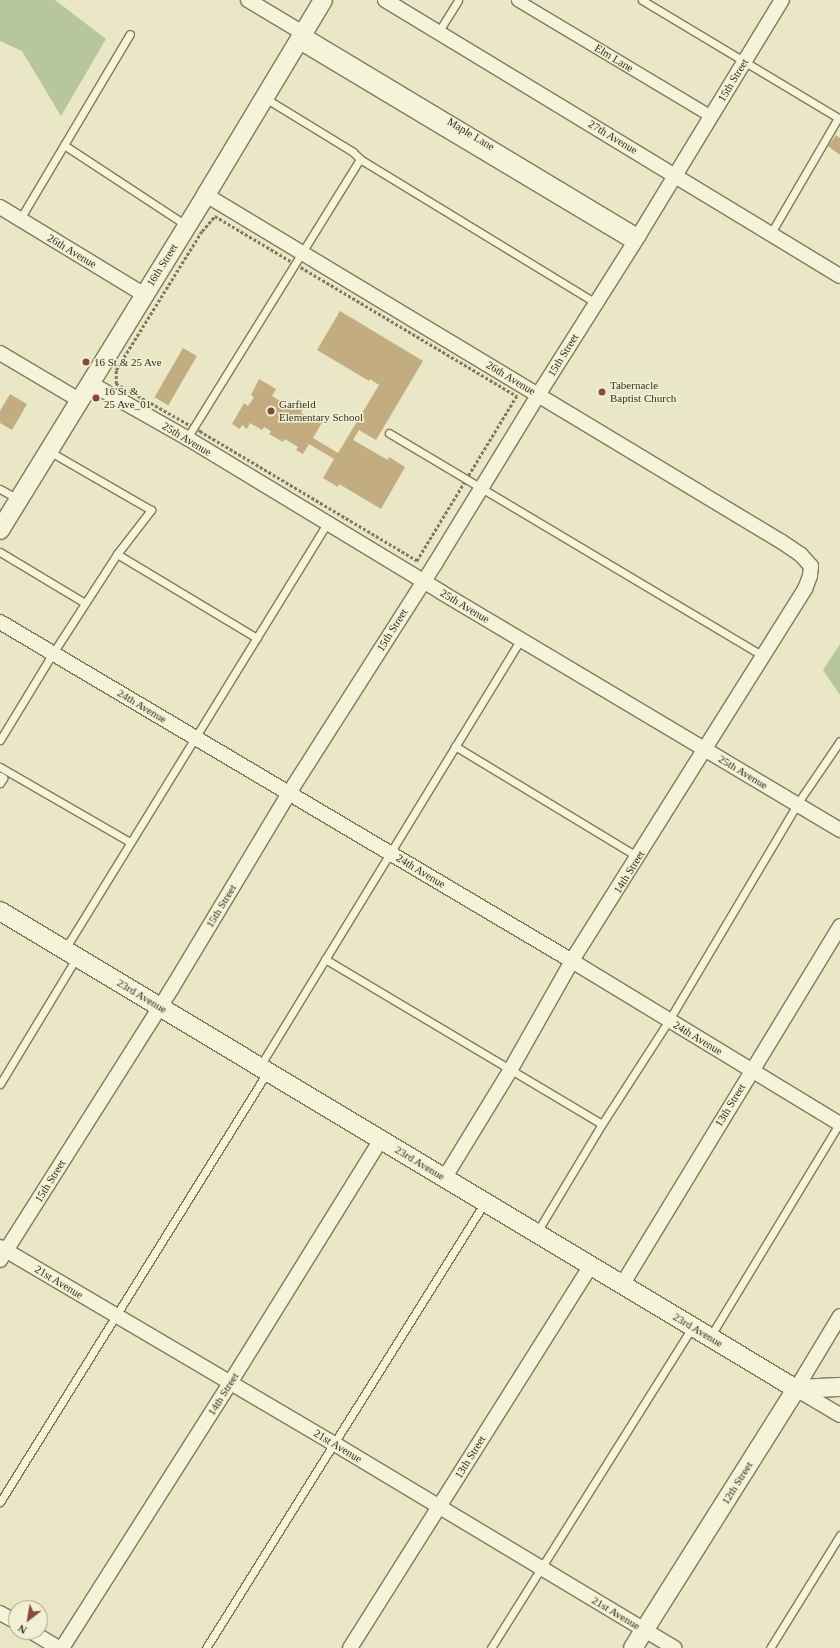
<!DOCTYPE html>
<style>
body{margin:0}
#map{position:relative;width:840px;height:1648px;overflow:hidden;background:#e9e7c6;font-family:Georgia,serif}
div>[style]{position:absolute}
.green>*{inset:0;background:#b7c69b}
.building>*{inset:0;background:#c3ac80;transform-origin:0 0}
.path>*{height:2.5px;margin-top:-1.25px;transform-origin:0;background:repeating-linear-gradient(90deg,#837a5e 0 3px,transparent 0 5px)}
.roads{filter:drop-shadow(1px 0 #837a5e) drop-shadow(-1px 0 #837a5e) drop-shadow(0 1px #837a5e) drop-shadow(0 -1px #837a5e)}
.service>*{height:7px;margin:-3.5px;padding:0 3.5px;transform-origin:3.5px;border-radius:3.5px;background:#f5f3d9}
.pedestrian>*{height:11px;margin:-5.5px;padding:0 5.5px;transform-origin:5.5px;border-radius:5.5px;background:#f5f3d9}
.minor>*{height:14px;margin:-7px;padding:0 7px;transform-origin:7px;border-radius:7px;background:#f5f3d9}
.tertiary>*{height:18px;margin:-9px;padding:0 9px;transform-origin:9px;border-radius:9px;background:#f5f3d9}
.dots>*{width:11px;height:11px;translate:-50% -50%;box-sizing:border-box;border:2px solid #f1f0d5;border-radius:50%}
span{translate:-50% -50%;white-space:nowrap;text-align:center;line-height:1.15;-webkit-text-stroke:3px #f1f0d5;paint-order:stroke}
.street-label{font-size:11px;color:#352f20}
.poi-label{font-size:11px;color:#352f20}
.left{translate:0 -50%;text-align:left}
.north{position:absolute;left:8px;top:1600px;width:40px;height:40px;box-sizing:border-box;background:#f1f0d5;border:1px solid #a6a38d;border-radius:50%;rotate:211deg;font-size:11px;font-weight:700;line-height:16px;text-align:center;color:#352f20}
.north::after{content:'';display:block;margin:auto;width:14px;height:18px;background:#8b4835;clip-path:polygon(50% 0,100% 100%,50% 72%,0 100%)}
</style>
<div id="map">
<div class="green">
<i style="clip-path:polygon(0 0,55px 0,106px 39px,61px 116px,22px 51px,0 41px)"></i>
<i style="clip-path:polygon(840px 644px,840px 695px,823px 670px)"></i>
</div>
<div class="building">
<i style="clip-path:polygon(836px 135px,840px 138px,840px 155px,828px 146px)"></i>
<i style="clip-path:polygon(340px 311px,423px 361px,376px 440px,359px 430px,353px 440px,388px 460px,389px 457px,405px 467px,381px 509px,339px 484px,338px 487px,323px 478px,334px 459px,309px 444px,303px 454px,296px 450px,298px 447px,285px 439px,283px 442px,269px 434px,271px 431px,264px 427px,262px 430px,250px 423px,247px 429px,242px 425px,240px 429px,232px 424px,244px 403px,248px 406px,254px 397px,251px 395px,259px 379px,276px 389px,272px 396px,287px 405px,289px 401px,303px 409px,301px 413px,314px 420px,316px 417px,323px 421px,313px 438px,338px 453px,379px 385px,370px 379px,369px 381px,317px 350px)"></i>
<i style="left:183px;top:348px;width:16px;height:57px;rotate:30deg"></i>
<i style="clip-path:polygon(10px 394px,27px 404px,12px 430px,0 423px,0 411px)"></i>
</div>
<div class="path">
<i style="left:215px;top:216px;width:352px;rotate:30.8deg"></i>
<i style="left:517px;top:396px;width:193px;rotate:121.2deg"></i>
<i style="left:417px;top:561px;width:252px;rotate:-149.2deg"></i>
<i style="left:201px;top:432px;width:98px;rotate:-150.5deg"></i>
<i style="left:116px;top:384px;width:14px;rotate:-90deg"></i>
<i style="left:116px;top:370px;width:163px;rotate:-58.3deg"></i>
<i style="left:202px;top:231px;width:20px;rotate:-49deg"></i>
</div>
<div class="roads">
<div class="service">
<i style="left:642px;top:0;width:231px;rotate:31deg"></i>
<i style="left:439px;top:31px;width:36px;rotate:-58deg"></i>
<i style="left:265px;top:98px;width:103px;rotate:31.5deg"></i>
<i style="left:353px;top:152px;width:10px;rotate:45deg"></i>
<i style="left:360px;top:159px;width:276px;rotate:31.4deg"></i>
<i style="left:64px;top:145px;width:146px;rotate:33.3deg"></i>
<i style="left:20px;top:219px;width:215px;rotate:-59.3deg"></i>
<i style="left:771px;top:233px;width:133px;rotate:-59.8deg"></i>
<i style="left:389px;top:433px;width:435px;rotate:30.8deg"></i>
<i style="left:187px;top:438px;width:328px;rotate:-58.2deg"></i>
<i style="left:0;top:489px;width:21px;rotate:29deg"></i>
<i style="left:0;top:552px;width:99px;rotate:31deg"></i>
<i style="left:117px;top:554px;width:163px;rotate:31deg"></i>
<i style="left:0;top:740px;width:102px;rotate:-58.7deg"></i>
<i style="left:53px;top:653px;width:118px;rotate:-57.1deg"></i>
<i style="left:117px;top:554px;width:56px;rotate:-52.3deg"></i>
<i style="left:151px;top:510px;width:118px;rotate:-150deg"></i>
<i style="left:455px;top:746px;width:214px;rotate:31.2deg"></i>
<i style="left:0;top:767px;width:150px;rotate:30deg"></i>
<i style="left:0;top:776px;width:4px;rotate:34deg"></i>
<i style="left:3px;top:778px;width:6px;rotate:121deg"></i>
<i style="left:65px;top:949px;width:501px;rotate:-58.37deg"></i>
<i style="left:325px;top:959px;width:322px;rotate:30.8deg"></i>
<i style="left:260px;top:1066px;width:500px;rotate:-58.57deg"></i>
<i style="left:0;top:1084px;width:149px;rotate:-58.8deg"></i>
<i style="left:537px;top:1232px;width:126px;rotate:-59deg"></i>
<i style="left:602px;top:1124px;width:124px;rotate:-57.2deg"></i>
<i style="left:669px;top:1020px;width:251px;rotate:-59.3deg"></i>
<i style="left:797px;top:804px;width:76px;rotate:-55.7deg"></i>
<i style="left:710px;top:1337px;width:251px;rotate:-58.8deg"></i>
<i style="left:0;top:1502px;width:508px;rotate:-58.13deg"></i>
<i style="left:206px;top:1648px;width:526px;rotate:-57.97deg"></i>
<i style="left:491px;top:1648px;width:380px;rotate:-57.9deg"></i>
<i style="left:770px;top:1648px;width:133px;rotate:-58.2deg"></i>
</div>
<div class="pedestrian">
<i style="left:517px;top:0;width:226px;rotate:30.9deg"></i>
<i style="left:303px;top:33px;width:392px;rotate:31deg"></i>
<i style="left:297px;top:42px;width:393px;rotate:30.9deg"></i>
</div>
<div class="minor">
<i style="left:248px;top:0;width:64px;rotate:31deg"></i>
<i style="left:385px;top:0;width:532px;rotate:31.24deg"></i>
<i style="left:206px;top:195px;width:672px;rotate:31.07deg"></i>
<i style="left:782px;top:542px;width:23px;rotate:34deg"></i>
<i style="left:801px;top:555px;width:15px;rotate:48deg"></i>
<i style="left:811px;top:566px;width:10px;rotate:96deg"></i>
<i style="left:810px;top:576px;width:14px;rotate:111deg"></i>
<i style="left:805px;top:589px;width:439px;rotate:122.1deg"></i>
<i style="left:572px;top:961px;width:124px;rotate:119.5deg"></i>
<i style="left:511px;top:1069px;width:127px;rotate:121.4deg"></i>
<i style="left:0;top:207px;width:167px;rotate:31.3deg"></i>
<i style="left:0;top:353px;width:92px;rotate:30.7deg"></i>
<i style="left:90px;top:383px;width:112px;rotate:29.6deg"></i>
<i style="left:187px;top:438px;width:297px;rotate:31.2deg"></i>
<i style="left:441px;top:592px;width:465px;rotate:30.8deg"></i>
<i style="left:0;top:622px;width:665px;rotate:30.65deg"></i>
<i style="left:572px;top:961px;width:314px;rotate:31.3deg"></i>
<i style="left:0;top:1247px;width:389px;rotate:30.5deg"></i>
<i style="left:335px;top:1444px;width:396px;rotate:31deg"></i>
<i style="left:0;top:1260px;width:322px;rotate:-57.7deg"></i>
<i style="left:172px;top:988px;width:227px;rotate:-59deg"></i>
<i style="left:289px;top:793px;width:272px;rotate:-57.5deg"></i>
<i style="left:435px;top:564px;width:198px;rotate:-58.6deg"></i>
<i style="left:538px;top:395px;width:189px;rotate:-57.7deg"></i>
<i style="left:639px;top:235px;width:275px;rotate:-58.7deg"></i>
<i style="left:622px;top:1285px;width:420px;rotate:-58.7deg"></i>
<i style="left:840px;top:1316px;width:85px;rotate:121.1deg"></i>
<i style="left:796px;top:1389px;width:51px;rotate:30.6deg"></i>
<i style="left:0;top:1613px;width:18px;rotate:29deg"></i>
<i style="left:32px;top:1632px;width:31px;rotate:31deg"></i>
<i style="left:62px;top:1648px;width:314px;rotate:-57.6deg"></i>
<i style="left:230px;top:1383px;width:287px;rotate:-58.2deg"></i>
<i style="left:350px;top:1648px;width:453px;rotate:-57.8deg"></i>
</div>
<div class="tertiary">
<i style="left:0;top:530px;width:393px;rotate:-58.4deg"></i>
<i style="left:206px;top:195px;width:227px;rotate:-59deg"></i>
<i style="left:0;top:911px;width:928px;rotate:30.98deg"></i>
<i style="left:796px;top:1389px;width:44px;rotate:-2.6deg"></i>
<i style="left:633px;top:1648px;width:306px;rotate:-57.8deg"></i>
</div>
</div>
<div class="dots">
<i style="left:86px;top:362px;background:#8b4835"></i>
<i style="left:602px;top:392px;background:#8b4835"></i>
<i style="left:96px;top:398px;background:#8b4835"></i>
<i style="left:271px;top:411px;background:#8b4835"></i>
</div>
<div class="street-label">
<span style="left:614px;top:58px;rotate:31deg">Elm Lane</span>
<span style="left:733px;top:80px;rotate:-59deg">15th Street</span>
<span style="left:471px;top:134px;rotate:31deg">Maple Lane</span>
<span style="left:613px;top:137px;rotate:31deg">27th Avenue</span>
<span style="left:72px;top:251px;rotate:31deg">26th Avenue</span>
<span style="left:162px;top:265px;rotate:-58deg">16th Street</span>
<span style="left:563px;top:355px;rotate:-58deg">15th Street</span>
<span style="left:511px;top:378px;rotate:31deg">26th Avenue</span>
<span style="left:187px;top:439px;rotate:31deg">25th Avenue</span>
<span style="left:465px;top:606px;rotate:31deg">25th Avenue</span>
<span style="left:392px;top:630px;rotate:-58deg">15th Street</span>
<span style="left:142px;top:706px;rotate:31deg">24th Avenue</span>
<span style="left:743px;top:772px;rotate:31deg">25th Avenue</span>
<span style="left:421px;top:871px;rotate:31deg">24th Avenue</span>
<span style="left:629px;top:872px;rotate:-58deg">14th Street</span>
<span style="left:221px;top:906px;rotate:-59deg">15th Street</span>
<span style="left:142px;top:996px;rotate:31deg">23rd Avenue</span>
<span style="left:698px;top:1038px;rotate:31deg">24th Avenue</span>
<span style="left:730px;top:1105px;rotate:-59deg">13th Street</span>
<span style="left:420px;top:1163px;rotate:31deg">23rd Avenue</span>
<span style="left:50px;top:1181px;rotate:-58deg">15th Street</span>
<span style="left:59px;top:1282px;rotate:31deg">21st Avenue</span>
<span style="left:698px;top:1330px;rotate:31deg">23rd Avenue</span>
<span style="left:223px;top:1394px;rotate:-58deg">14th Street</span>
<span style="left:338px;top:1446px;rotate:31deg">21st Avenue</span>
<span style="left:470px;top:1457px;rotate:-58deg">13th Street</span>
<span style="left:737px;top:1483px;rotate:-58deg">12th Street</span>
<span style="left:616px;top:1613px;rotate:31deg">21st Avenue</span>
</div>
<div class="poi-label">
<span class="left" style="left:94px;top:362px">16 St &amp; 25 Ave</span>
<span class="left" style="left:610px;top:392px">Tabernacle<br>Baptist Church</span>
<span class="left" style="left:104px;top:398px">16 St &amp;<br>25 Ave_01</span>
<span class="left" style="left:279px;top:411px">Garfield<br>Elementary School</span>
</div>
<div class="north">N</div>
</div>
